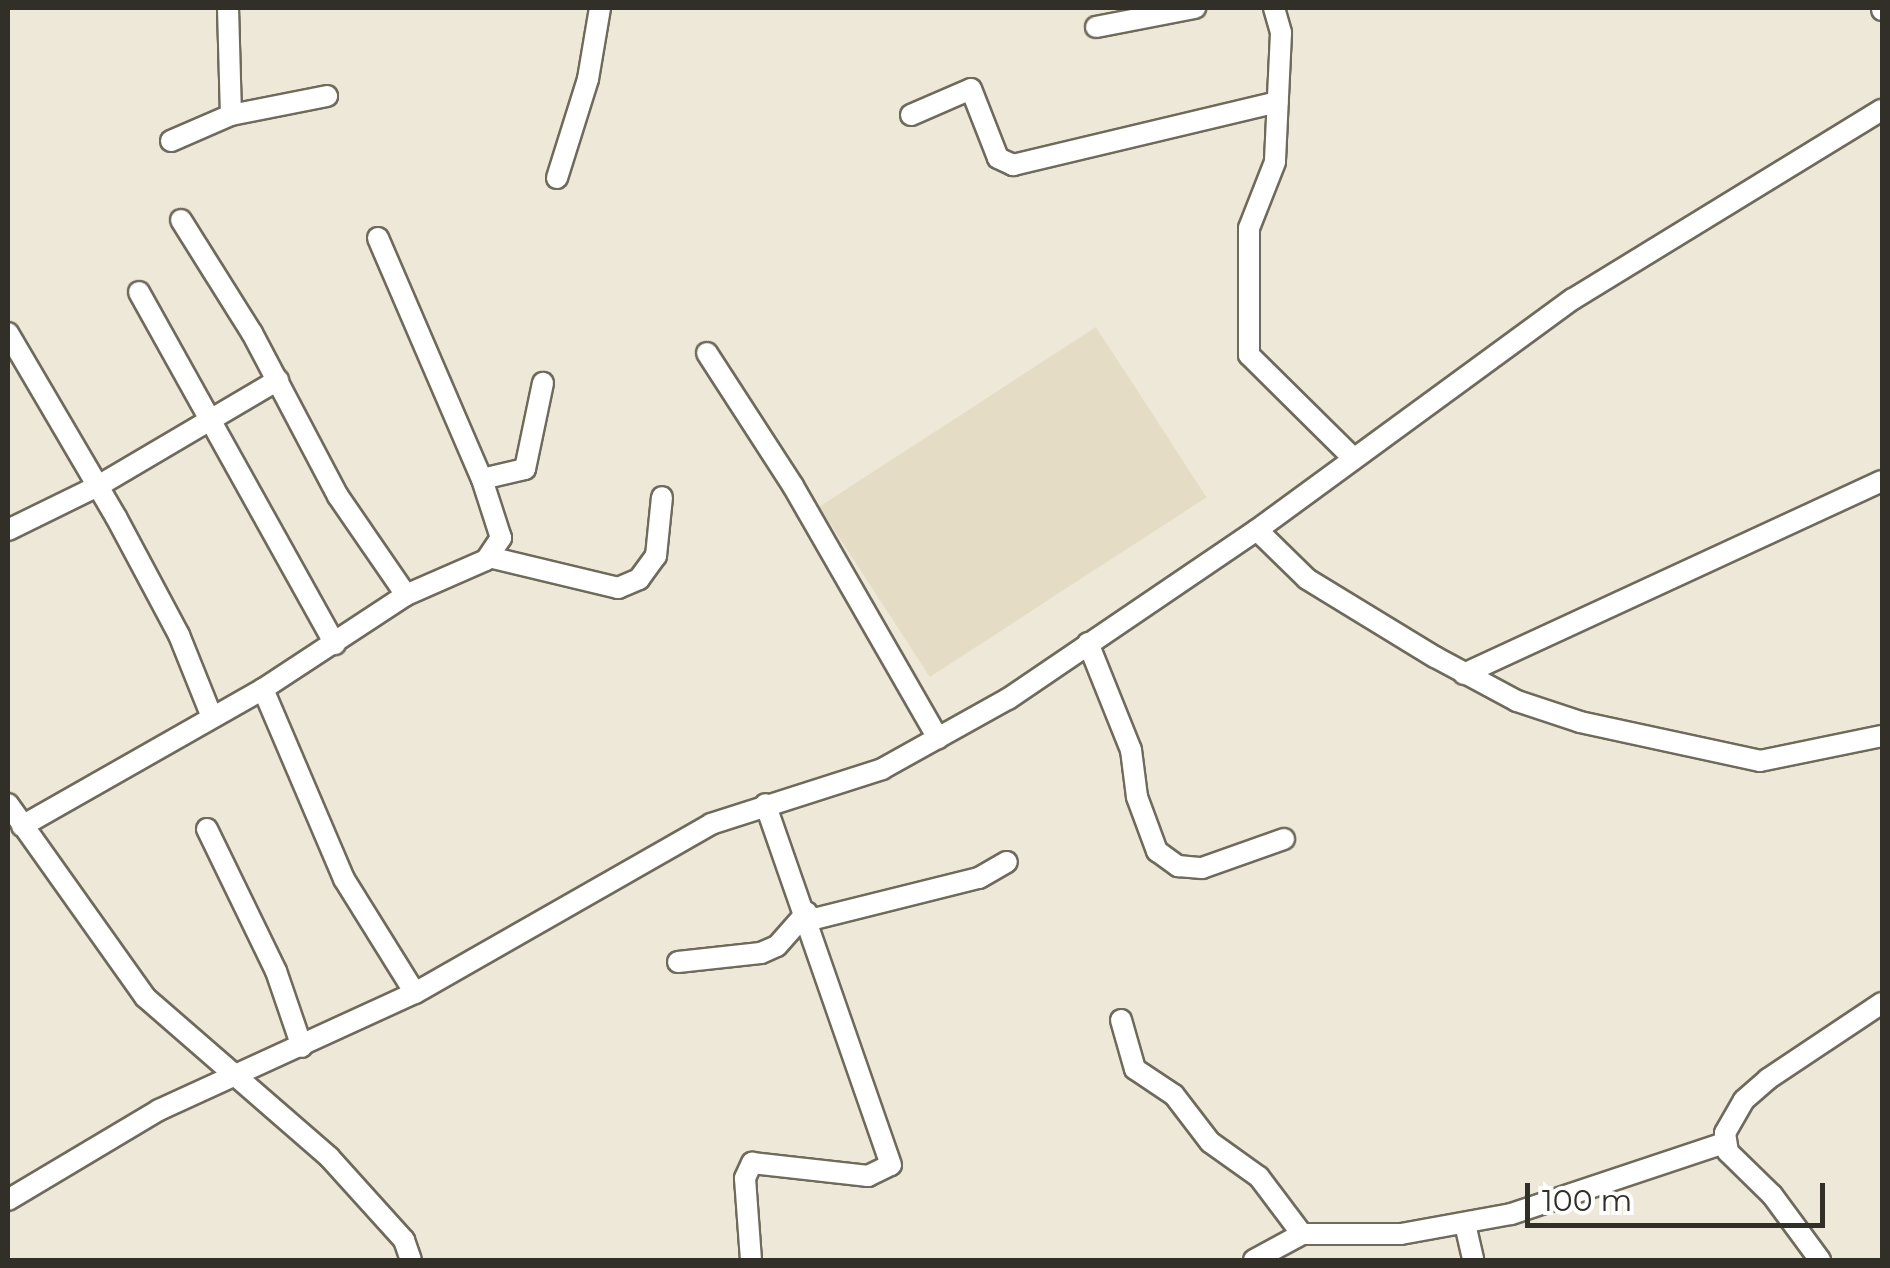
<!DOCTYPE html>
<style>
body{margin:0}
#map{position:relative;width:1890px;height:1268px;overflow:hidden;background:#eee8d8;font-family:Montserrat,sans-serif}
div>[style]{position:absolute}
.built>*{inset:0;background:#e4dcc4;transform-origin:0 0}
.roads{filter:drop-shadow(2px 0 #6f6a5b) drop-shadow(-2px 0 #6f6a5b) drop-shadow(0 2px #6f6a5b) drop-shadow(0 -2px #6f6a5b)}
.minor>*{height:20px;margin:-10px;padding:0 10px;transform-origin:10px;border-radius:10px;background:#fff}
span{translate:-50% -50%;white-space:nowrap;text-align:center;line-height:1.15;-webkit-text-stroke:9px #fff;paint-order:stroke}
.frame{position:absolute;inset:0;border:10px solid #322f29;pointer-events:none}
.scale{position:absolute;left:1525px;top:1183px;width:300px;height:45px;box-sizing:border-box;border:5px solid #322f29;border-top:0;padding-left:12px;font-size:30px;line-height:35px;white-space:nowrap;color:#322f29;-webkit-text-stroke:8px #fff;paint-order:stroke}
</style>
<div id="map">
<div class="built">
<i style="left:1096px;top:327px;width:203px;height:330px;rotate:57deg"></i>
</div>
<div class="roads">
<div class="minor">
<i style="left:228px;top:8px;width:107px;rotate:88.4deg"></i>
<i style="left:1274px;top:8px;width:26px;rotate:74deg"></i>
<i style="left:1281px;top:33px;width:129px;rotate:92.7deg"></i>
<i style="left:1275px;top:162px;width:71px;rotate:111.5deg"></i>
<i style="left:1249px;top:228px;width:127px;rotate:90deg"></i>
<i style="left:1249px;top:355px;width:146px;rotate:44.7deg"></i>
<i style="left:1882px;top:8px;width:2px;rotate:90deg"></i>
<i style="left:1096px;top:27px;width:101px;rotate:-10.9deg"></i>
<i style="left:911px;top:115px;width:65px;rotate:-23.4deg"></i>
<i style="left:971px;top:89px;width:74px;rotate:68.6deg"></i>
<i style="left:998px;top:158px;width:17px;rotate:25deg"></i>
<i style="left:1013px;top:165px;width:272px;rotate:-13.4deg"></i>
<i style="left:171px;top:141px;width:65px;rotate:-23.4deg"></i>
<i style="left:231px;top:115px;width:98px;rotate:-11.2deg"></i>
<i style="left:557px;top:178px;width:104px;rotate:-72.6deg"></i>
<i style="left:588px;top:79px;width:72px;rotate:-80.4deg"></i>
<i style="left:181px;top:220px;width:133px;rotate:57.9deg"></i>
<i style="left:252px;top:333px;width:184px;rotate:62.2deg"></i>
<i style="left:338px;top:496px;width:120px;rotate:55.5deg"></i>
<i style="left:378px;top:238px;width:262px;rotate:66.7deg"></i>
<i style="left:482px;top:479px;width:44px;rotate:-13.1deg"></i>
<i style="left:525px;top:469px;width:88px;rotate:-78.2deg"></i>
<i style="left:139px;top:292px;width:403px;rotate:60.9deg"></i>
<i style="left:8px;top:333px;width:213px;rotate:59.6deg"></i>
<i style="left:116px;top:517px;width:134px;rotate:61.9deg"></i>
<i style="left:179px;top:635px;width:88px;rotate:68.1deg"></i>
<i style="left:707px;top:353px;width:158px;rotate:57.1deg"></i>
<i style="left:793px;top:486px;width:291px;rotate:60.1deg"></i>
<i style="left:8px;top:530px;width:100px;rotate:-26.1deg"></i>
<i style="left:98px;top:486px;width:209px;rotate:-30.5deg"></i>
<i style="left:1257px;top:530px;width:70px;rotate:44.4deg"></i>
<i style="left:1307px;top:579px;width:150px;rotate:31.4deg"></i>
<i style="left:1435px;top:657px;width:93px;rotate:28.2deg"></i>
<i style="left:1517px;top:701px;width:66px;rotate:18.4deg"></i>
<i style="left:1580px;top:722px;width:184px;rotate:12.2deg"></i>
<i style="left:1760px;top:761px;width:125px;rotate:-11.6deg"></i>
<i style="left:489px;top:557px;width:133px;rotate:13.5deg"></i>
<i style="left:618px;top:588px;width:23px;rotate:-23deg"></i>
<i style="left:639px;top:579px;width:29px;rotate:-54deg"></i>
<i style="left:656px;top:556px;width:59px;rotate:-84.2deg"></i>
<i style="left:1088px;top:643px;width:115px;rotate:68.1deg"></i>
<i style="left:1131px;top:750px;width:47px;rotate:82.7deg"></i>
<i style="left:1137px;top:797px;width:58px;rotate:69.7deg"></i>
<i style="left:1157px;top:851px;width:26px;rotate:36deg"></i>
<i style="left:1178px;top:866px;width:24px;rotate:5deg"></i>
<i style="left:1202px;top:868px;width:87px;rotate:-19.5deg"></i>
<i style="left:1464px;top:674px;width:460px;rotate:-24.8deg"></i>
<i style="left:263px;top:689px;width:207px;rotate:66.9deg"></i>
<i style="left:344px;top:879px;width:134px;rotate:58.1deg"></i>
<i style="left:8px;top:804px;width:237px;rotate:54.6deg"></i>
<i style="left:145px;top:997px;width:244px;rotate:41deg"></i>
<i style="left:329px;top:1157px;width:112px;rotate:47.9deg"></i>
<i style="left:404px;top:1240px;width:21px;rotate:71deg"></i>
<i style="left:22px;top:826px;width:277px;rotate:-29.6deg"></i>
<i style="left:263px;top:689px;width:171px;rotate:-33.3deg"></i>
<i style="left:406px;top:595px;width:87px;rotate:-23.6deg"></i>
<i style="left:486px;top:560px;width:27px;rotate:-56deg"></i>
<i style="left:501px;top:538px;width:62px;rotate:-107.9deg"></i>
<i style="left:207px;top:829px;width:158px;rotate:64.1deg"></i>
<i style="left:276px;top:971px;width:80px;rotate:71.1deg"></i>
<i style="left:810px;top:920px;width:174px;rotate:-14deg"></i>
<i style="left:979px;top:878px;width:32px;rotate:-30deg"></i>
<i style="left:678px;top:962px;width:83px;rotate:-6.2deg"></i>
<i style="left:761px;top:953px;width:17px;rotate:-24deg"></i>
<i style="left:777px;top:946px;width:45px;rotate:-48.6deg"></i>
<i style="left:1121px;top:1020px;width:51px;rotate:74.1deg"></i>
<i style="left:1135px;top:1069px;width:47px;rotate:33.7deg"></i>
<i style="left:1174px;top:1095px;width:59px;rotate:52.5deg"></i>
<i style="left:1210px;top:1142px;width:60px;rotate:35.5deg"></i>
<i style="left:1259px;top:1177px;width:71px;rotate:53deg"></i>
<i style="left:8px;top:1200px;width:176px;rotate:-30.8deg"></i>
<i style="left:159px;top:1110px;width:281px;rotate:-24.6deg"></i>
<i style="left:415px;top:993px;width:341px;rotate:-29.7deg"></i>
<i style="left:711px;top:824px;width:180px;rotate:-17.8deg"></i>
<i style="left:882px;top:769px;width:144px;rotate:-29.1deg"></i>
<i style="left:1008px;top:699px;width:301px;rotate:-34.2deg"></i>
<i style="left:1257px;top:530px;width:391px;rotate:-36.2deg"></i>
<i style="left:1573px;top:299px;width:362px;rotate:-31.5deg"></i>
<i style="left:1465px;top:1224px;width:37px;rotate:77deg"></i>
<i style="left:751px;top:1260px;width:82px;rotate:-94.2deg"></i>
<i style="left:745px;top:1178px;width:17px;rotate:-65deg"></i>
<i style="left:752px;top:1163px;width:117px;rotate:6.4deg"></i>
<i style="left:868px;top:1176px;width:25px;rotate:-26deg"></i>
<i style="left:891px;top:1165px;width:382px;rotate:-109.2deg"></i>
<i style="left:1254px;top:1260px;width:55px;rotate:-28.4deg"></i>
<i style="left:1302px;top:1234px;width:99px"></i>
<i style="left:1401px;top:1234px;width:112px;rotate:-10.3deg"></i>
<i style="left:1511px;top:1214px;width:225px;rotate:-18.4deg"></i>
<i style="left:1820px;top:1260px;width:81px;rotate:-126.4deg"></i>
<i style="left:1772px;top:1195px;width:62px;rotate:-135.7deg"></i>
<i style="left:1728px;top:1152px;width:19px;rotate:-99deg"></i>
<i style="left:1725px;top:1133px;width:38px;rotate:-60deg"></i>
<i style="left:1744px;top:1100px;width:32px;rotate:-41deg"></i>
<i style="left:1768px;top:1079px;width:137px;rotate:-33.7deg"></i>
</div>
</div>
<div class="frame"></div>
<div class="scale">100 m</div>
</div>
